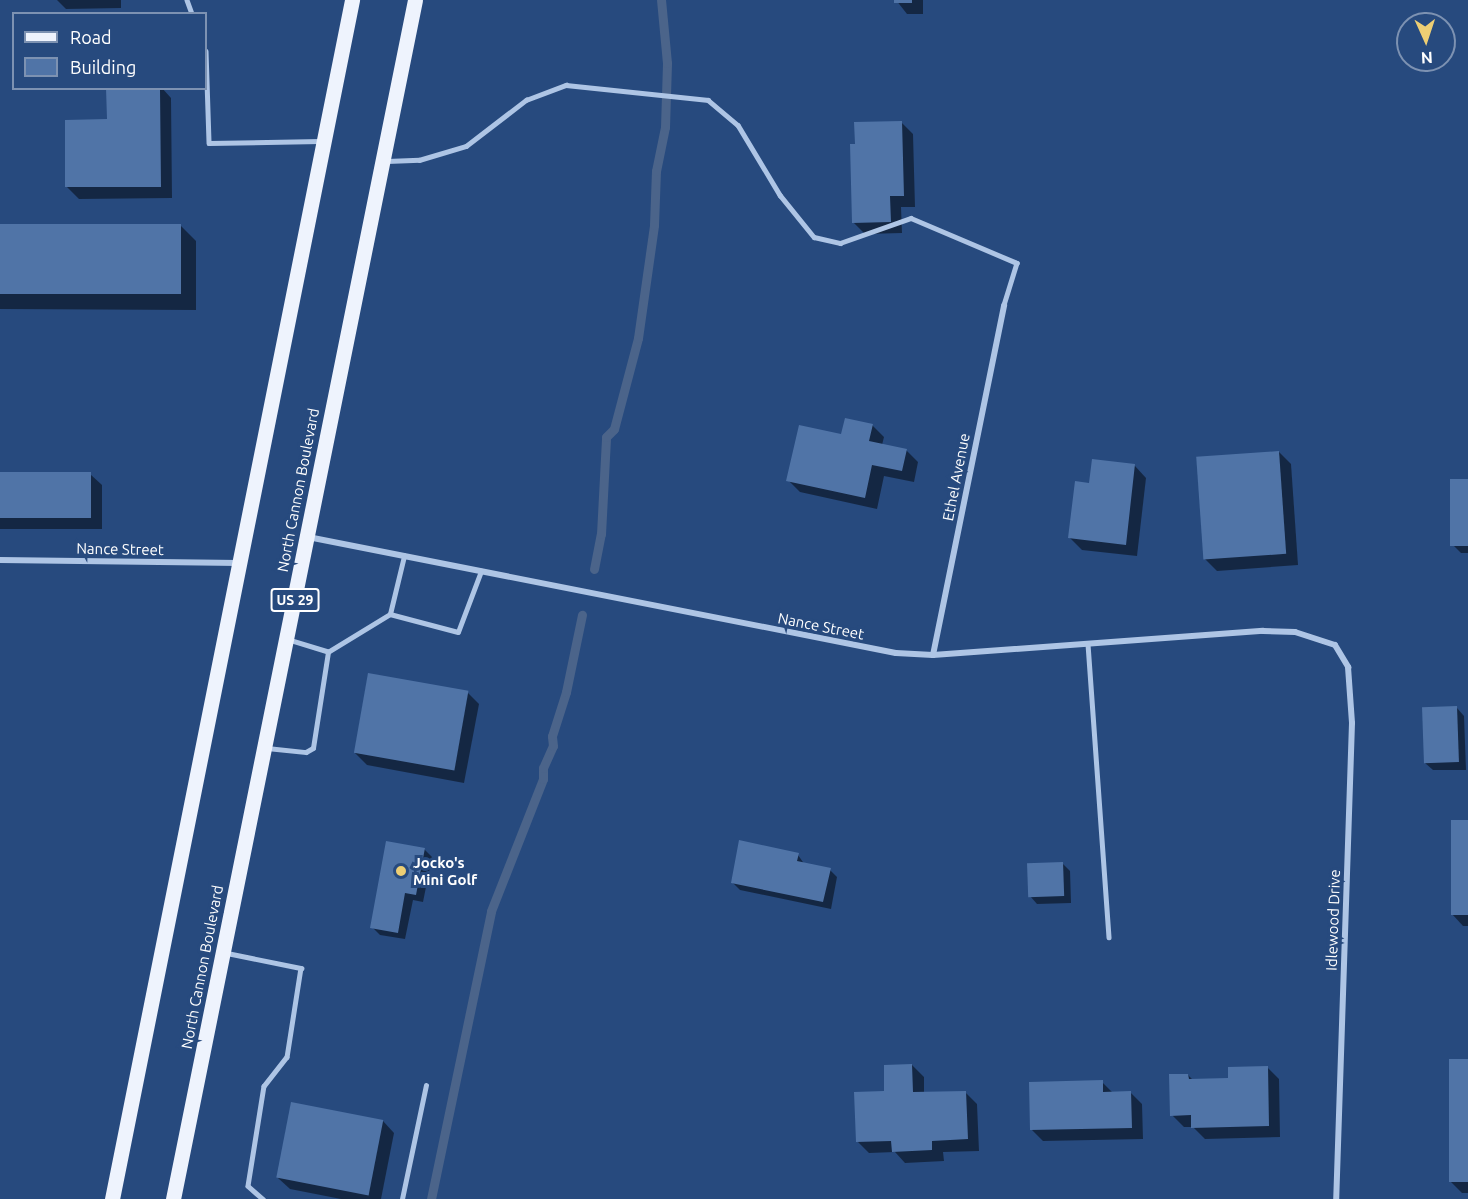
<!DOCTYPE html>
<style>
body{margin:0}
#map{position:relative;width:1468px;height:1199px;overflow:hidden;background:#274a7e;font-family:Ubuntu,sans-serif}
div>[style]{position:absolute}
.shadow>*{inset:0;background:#0007}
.stream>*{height:9px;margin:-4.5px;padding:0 4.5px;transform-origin:4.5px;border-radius:4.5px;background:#4b648a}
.building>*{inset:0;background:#5074a7;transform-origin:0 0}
.lane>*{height:4.5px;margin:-2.25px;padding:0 2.25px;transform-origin:2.25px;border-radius:2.25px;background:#aec5e5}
.street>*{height:6px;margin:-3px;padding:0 3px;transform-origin:3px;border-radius:3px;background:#aec5e5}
.primary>*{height:15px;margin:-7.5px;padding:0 7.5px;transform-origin:7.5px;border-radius:7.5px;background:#eef3fd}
.dots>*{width:16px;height:16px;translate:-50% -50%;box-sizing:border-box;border:3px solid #274a7e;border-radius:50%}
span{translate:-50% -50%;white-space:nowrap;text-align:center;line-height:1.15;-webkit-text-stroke:6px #274a7e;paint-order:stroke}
.shield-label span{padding:2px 4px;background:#274a7e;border:2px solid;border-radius:4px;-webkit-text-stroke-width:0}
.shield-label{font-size:14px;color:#fff;font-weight:700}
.street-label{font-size:15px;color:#fff}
.poi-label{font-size:15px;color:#fff;font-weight:700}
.left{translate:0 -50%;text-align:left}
.legend{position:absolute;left:12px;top:12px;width:195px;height:78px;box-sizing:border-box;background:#274a7e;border:2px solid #7d92b2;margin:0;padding:8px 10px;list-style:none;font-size:18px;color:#fff}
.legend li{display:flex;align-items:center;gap:12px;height:30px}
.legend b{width:30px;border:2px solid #7d92b2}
.north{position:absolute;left:1396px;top:12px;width:60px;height:60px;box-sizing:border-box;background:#274a7e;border:2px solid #7d92b2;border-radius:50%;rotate:177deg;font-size:16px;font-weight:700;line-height:24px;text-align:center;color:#fff}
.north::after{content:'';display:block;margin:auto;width:21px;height:27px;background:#edce74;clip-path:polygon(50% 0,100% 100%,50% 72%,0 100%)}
</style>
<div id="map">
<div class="shadow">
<i style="clip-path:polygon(57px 0,121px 0,121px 8px,66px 9px)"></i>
<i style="clip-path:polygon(896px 0,923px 0,923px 14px,907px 14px)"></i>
<i style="clip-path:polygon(59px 88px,162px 88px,171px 98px,172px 198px,79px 199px,67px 187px,108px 121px,108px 90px)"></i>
<i style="clip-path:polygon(901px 122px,913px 134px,915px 207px,901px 207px,902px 233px,865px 234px,853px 222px,856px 145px)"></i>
<i style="clip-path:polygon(0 225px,181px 226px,196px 241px,196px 310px,0 309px)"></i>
<i style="clip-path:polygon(872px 425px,884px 437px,882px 445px,906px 450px,918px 462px,914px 482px,884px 476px,877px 509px,800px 492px,788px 480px)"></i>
<i style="clip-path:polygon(1279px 452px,1291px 464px,1298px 565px,1217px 571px,1205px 559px)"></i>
<i style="clip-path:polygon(1135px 466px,1146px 478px,1137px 556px,1082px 550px,1070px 538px,1090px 484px)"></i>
<i style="clip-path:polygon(0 474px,90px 474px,102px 485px,102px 529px,0 529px)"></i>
<i style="clip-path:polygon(1468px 480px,1468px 553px,1461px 553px,1454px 546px)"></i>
<i style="clip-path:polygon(467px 692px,479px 704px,464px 783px,367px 765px,355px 753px)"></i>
<i style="clip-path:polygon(1457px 708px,1464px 716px,1466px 770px,1433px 770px,1425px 763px)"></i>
<i style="clip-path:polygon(1468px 822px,1468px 926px,1463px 926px,1452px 914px)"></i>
<i style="clip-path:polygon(424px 849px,432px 857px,423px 902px,413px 900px,405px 939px,380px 935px,372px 927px)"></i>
<i style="clip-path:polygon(798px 855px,805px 865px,830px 870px,837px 877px,831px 909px,740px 890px,732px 882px)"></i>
<i style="clip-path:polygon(1062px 863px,1070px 871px,1071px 903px,1037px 904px,1030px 896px)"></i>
<i style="clip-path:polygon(1468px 1060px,1468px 1193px,1462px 1193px,1450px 1181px)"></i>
<i style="clip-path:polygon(912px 1065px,924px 1077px,924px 1093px,965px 1092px,977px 1104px,979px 1151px,943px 1152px,944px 1161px,905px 1163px,895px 1152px,869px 1153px,858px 1142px,886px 1092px)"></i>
<i style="clip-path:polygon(1267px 1067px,1279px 1079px,1280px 1137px,1205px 1139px,1193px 1127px,1184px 1127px,1172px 1115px,1188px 1075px,1193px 1080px,1230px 1079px)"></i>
<i style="clip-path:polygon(1102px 1082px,1113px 1093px,1130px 1092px,1142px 1104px,1143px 1139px,1043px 1141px,1032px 1130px)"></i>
<i style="clip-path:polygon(383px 1121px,394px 1133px,381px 1199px,341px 1199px,290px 1189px,278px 1178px)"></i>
</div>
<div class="stream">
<i style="left:594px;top:569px;width:36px;rotate:-79deg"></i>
<i style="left:601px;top:534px;width:97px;rotate:-87deg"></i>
<i style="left:606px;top:437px;width:11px;rotate:-45deg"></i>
<i style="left:614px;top:429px;width:94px;rotate:-75.2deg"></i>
<i style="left:638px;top:338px;width:114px;rotate:-81.9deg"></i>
<i style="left:654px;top:225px;width:54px;rotate:-87.9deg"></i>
<i style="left:656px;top:171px;width:45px;rotate:-78.4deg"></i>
<i style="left:665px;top:127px;width:64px;rotate:-88.2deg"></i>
<i style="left:667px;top:63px;width:63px;rotate:-95.4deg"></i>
<i style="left:431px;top:1199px;width:294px;rotate:-78.2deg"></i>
<i style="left:491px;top:911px;width:142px;rotate:-68.5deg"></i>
<i style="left:543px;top:779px;width:11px;rotate:-90deg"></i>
<i style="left:543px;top:768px;width:24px;rotate:-66deg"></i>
<i style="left:553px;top:746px;width:10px;rotate:-96deg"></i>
<i style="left:552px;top:736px;width:46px;rotate:-72.3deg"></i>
<i style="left:566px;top:692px;width:79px;rotate:-78.3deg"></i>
</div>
<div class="building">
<i style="left:894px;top:0;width:18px;height:3px"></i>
<i style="clip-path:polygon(106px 88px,160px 88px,161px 187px,65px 187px,65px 120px,107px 119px)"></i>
<i style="clip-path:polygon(902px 121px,904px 196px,890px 196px,891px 222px,852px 223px,850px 144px,855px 144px,854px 122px)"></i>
<i style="left:0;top:224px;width:181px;height:70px"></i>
<i style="clip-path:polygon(845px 418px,873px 424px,869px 441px,907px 449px,902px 471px,872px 465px,865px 498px,786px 481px,799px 425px,841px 434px)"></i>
<i style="left:1279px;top:451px;width:103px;height:83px;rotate:86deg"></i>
<i style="clip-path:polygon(1092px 459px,1135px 464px,1126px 545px,1068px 538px,1075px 481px,1089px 483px)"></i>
<i style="left:0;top:472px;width:91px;height:46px"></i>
<i style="left:1450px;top:479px;width:18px;height:67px"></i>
<i style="left:368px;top:673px;width:102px;height:81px;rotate:10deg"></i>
<i style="left:1457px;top:706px;width:56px;height:35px;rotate:88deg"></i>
<i style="left:1451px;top:820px;width:17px;height:95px"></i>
<i style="clip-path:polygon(739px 840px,799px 853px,797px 861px,831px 868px,823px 902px,731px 883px)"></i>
<i style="clip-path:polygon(386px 841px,425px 848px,416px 895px,405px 893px,398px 933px,370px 928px)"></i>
<i style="left:1063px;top:862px;width:34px;height:36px;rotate:88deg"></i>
<i style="left:1449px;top:1059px;width:19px;height:123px"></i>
<i style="clip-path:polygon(912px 1064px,913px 1092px,966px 1091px,968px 1139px,932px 1141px,932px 1150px,892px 1152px,891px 1141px,856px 1142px,854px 1092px,884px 1091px,884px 1065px)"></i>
<i style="clip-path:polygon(1268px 1066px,1269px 1126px,1191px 1128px,1191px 1115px,1170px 1116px,1169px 1074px,1188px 1074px,1189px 1079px,1228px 1078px,1228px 1067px)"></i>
<i style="clip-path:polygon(1103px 1080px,1103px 1092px,1131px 1091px,1132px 1128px,1030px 1130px,1029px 1082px)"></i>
<i style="left:291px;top:1102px;width:94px;height:77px;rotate:11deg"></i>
</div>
<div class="lane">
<i style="left:187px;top:0;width:15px;rotate:70deg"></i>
<i style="left:206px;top:51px;width:92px;rotate:88.1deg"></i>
<i style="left:209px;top:143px;width:111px;rotate:-1deg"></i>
<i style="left:387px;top:161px;width:32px;rotate:-2deg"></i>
<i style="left:419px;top:160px;width:49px;rotate:-16.6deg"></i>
<i style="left:466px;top:146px;width:76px;rotate:-37.5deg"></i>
<i style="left:526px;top:100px;width:43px;rotate:-20.6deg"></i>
<i style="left:566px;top:85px;width:143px;rotate:6deg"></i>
<i style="left:708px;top:100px;width:39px;rotate:40deg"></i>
<i style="left:738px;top:125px;width:82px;rotate:59deg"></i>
<i style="left:780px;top:195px;width:54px;rotate:51deg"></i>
<i style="left:814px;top:237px;width:27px;rotate:13deg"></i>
<i style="left:840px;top:243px;width:75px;rotate:-19.4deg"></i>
<i style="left:911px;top:218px;width:115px;rotate:23deg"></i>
<i style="left:1017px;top:263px;width:44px;rotate:107.2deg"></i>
<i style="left:390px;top:614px;width:70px;rotate:14.8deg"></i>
<i style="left:458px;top:632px;width:65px;rotate:-69.3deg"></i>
<i style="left:1088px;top:644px;width:294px;rotate:85.9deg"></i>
<i style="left:328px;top:652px;width:73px;rotate:-31.5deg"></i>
<i style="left:390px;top:614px;width:60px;rotate:-76.4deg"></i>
<i style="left:267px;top:748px;width:39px;rotate:6deg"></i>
<i style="left:306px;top:752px;width:8px;rotate:-30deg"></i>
<i style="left:313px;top:748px;width:97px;rotate:-81.1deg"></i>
<i style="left:328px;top:652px;width:41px;rotate:-162.9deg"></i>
<i style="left:227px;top:953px;width:76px;rotate:11.5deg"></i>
<i style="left:301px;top:968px;width:90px;rotate:98.9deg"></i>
<i style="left:287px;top:1057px;width:37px;rotate:128deg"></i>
<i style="left:264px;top:1086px;width:101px;rotate:99.1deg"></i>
<i style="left:248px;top:1186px;width:20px;rotate:41deg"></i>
<i style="left:402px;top:1199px;width:116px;rotate:-78.1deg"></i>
</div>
<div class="street">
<i style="left:308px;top:537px;width:599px;rotate:11.16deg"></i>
<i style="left:896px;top:653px;width:37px;rotate:3deg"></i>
<i style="left:933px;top:655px;width:331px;rotate:-4.2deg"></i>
<i style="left:1263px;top:631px;width:32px;rotate:2deg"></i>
<i style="left:1295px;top:632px;width:42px;rotate:18deg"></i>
<i style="left:1335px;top:645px;width:26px;rotate:59deg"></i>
<i style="left:1348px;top:667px;width:56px;rotate:85.9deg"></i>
<i style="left:1352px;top:723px;width:476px;rotate:91.9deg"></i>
<i style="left:0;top:560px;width:239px;rotate:0.7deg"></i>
<i style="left:933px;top:655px;width:357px;rotate:-78.5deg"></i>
</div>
<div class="primary">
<i style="left:112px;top:1199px;width:1223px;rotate:-78.68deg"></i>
<i style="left:173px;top:1199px;width:1223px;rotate:-78.59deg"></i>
</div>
<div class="dots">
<i style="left:401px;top:871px;background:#edce74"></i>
</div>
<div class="shield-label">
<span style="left:295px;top:600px">US 29</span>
</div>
<div class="street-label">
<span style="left:956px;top:477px;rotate:-79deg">Ethel Avenue</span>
<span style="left:298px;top:490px;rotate:-79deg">North Cannon Boulevard</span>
<span style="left:120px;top:549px;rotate:1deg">Nance Street</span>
<span style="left:821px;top:626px;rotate:11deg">Nance Street</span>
<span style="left:1333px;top:920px;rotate:-88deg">Idlewood Drive</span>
<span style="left:202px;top:967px;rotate:-79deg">North Cannon Boulevard</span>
</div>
<div class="poi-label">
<span class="left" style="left:413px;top:871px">Jocko's<br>Mini Golf</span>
</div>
<ul class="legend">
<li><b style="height:8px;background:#eef3fd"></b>Road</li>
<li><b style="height:16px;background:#5074a7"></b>Building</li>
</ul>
<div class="north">N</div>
</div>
